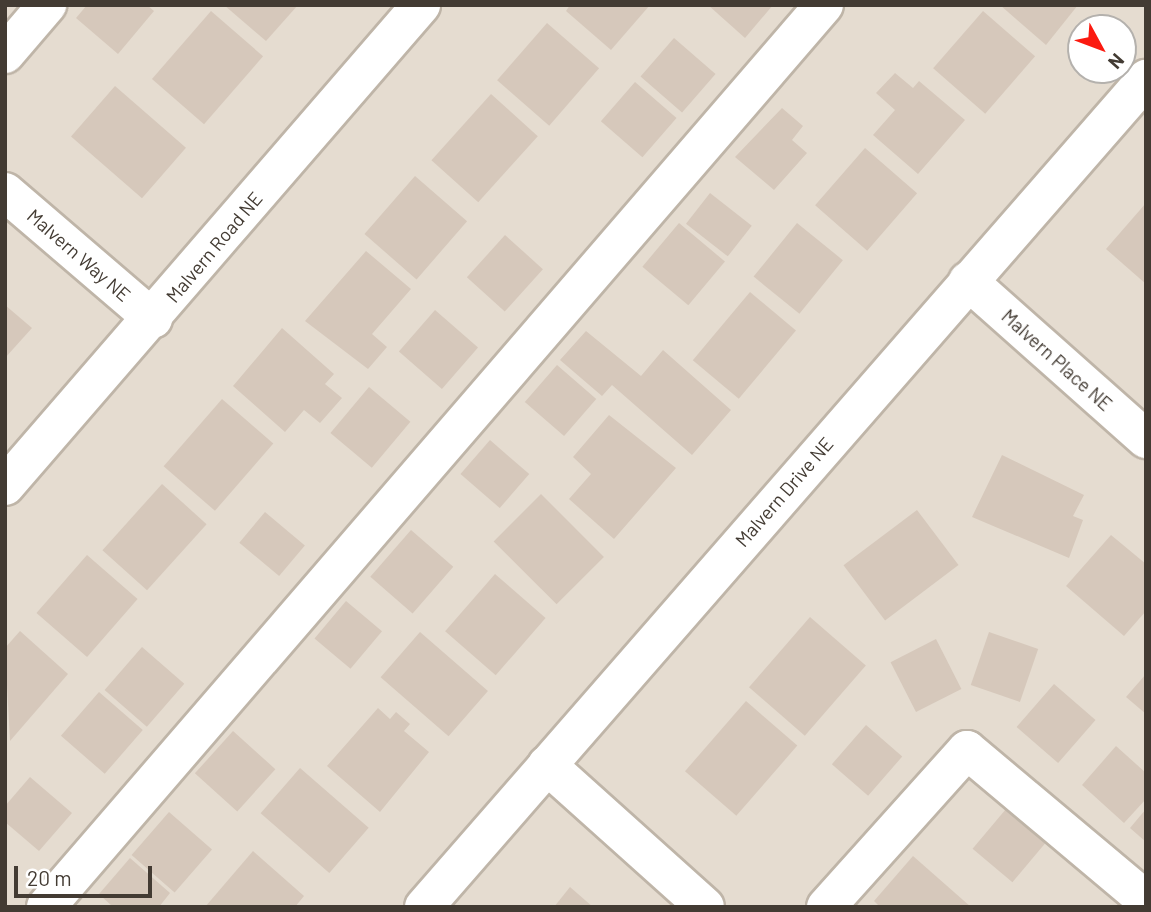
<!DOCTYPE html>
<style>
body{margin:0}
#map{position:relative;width:1151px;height:912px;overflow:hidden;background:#f1ebe2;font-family:Barlow,sans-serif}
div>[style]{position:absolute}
.residential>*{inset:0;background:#e5dcd0}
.building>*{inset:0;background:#d6c8bb;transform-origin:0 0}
.roads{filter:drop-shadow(2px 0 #bfb5a8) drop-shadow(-2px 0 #bfb5a8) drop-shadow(0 2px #bfb5a8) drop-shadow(0 -2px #bfb5a8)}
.minor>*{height:38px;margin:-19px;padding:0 19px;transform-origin:19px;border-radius:19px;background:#fff}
span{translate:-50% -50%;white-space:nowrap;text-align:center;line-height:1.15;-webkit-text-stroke:6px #fff;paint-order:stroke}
.street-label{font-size:19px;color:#433b33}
.frame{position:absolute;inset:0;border:7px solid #433b33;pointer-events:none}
.north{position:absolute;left:1067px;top:14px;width:70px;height:70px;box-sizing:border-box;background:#fff;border:2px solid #b4b1ad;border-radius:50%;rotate:131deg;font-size:19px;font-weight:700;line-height:28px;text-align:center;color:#433b33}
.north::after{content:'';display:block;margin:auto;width:24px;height:32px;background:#fb1a10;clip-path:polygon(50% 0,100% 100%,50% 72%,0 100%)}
.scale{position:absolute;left:14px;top:866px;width:138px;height:32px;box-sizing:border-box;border:4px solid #433b33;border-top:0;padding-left:9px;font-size:21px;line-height:24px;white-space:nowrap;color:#433b33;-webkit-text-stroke:5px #fff;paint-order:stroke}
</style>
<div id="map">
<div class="residential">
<i style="clip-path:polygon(evenodd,5px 5px,1146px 5px,1146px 907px,5px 907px,5px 5px,1081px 28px,1123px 28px,1123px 70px,1081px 70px,1081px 28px)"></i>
</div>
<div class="building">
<i style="clip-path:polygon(87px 5px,147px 5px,154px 11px,118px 54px,76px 18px)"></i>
<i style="clip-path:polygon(224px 5px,298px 5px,266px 41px)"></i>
<i style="clip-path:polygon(570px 5px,650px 5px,611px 50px,566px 11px)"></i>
<i style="clip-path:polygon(708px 5px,773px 5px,745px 38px)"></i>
<i style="clip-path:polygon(1000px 5px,1078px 5px,1046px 45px)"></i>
<i style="left:211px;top:11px;width:69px;height:90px;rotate:41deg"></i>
<i style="left:983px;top:11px;width:69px;height:76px;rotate:41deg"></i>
<i style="left:547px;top:23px;width:69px;height:76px;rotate:41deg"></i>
<i style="left:674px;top:38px;width:55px;height:51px;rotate:41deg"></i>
<i style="clip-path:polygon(895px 73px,913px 88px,919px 81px,965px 120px,918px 174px,873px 135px,895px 110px,876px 93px)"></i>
<i style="left:635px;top:82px;width:55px;height:52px;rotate:41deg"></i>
<i style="left:115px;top:86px;width:94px;height:67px;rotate:41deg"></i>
<i style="left:491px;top:94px;width:63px;height:89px;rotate:42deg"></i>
<i style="clip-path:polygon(782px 108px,803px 126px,792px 140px,807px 153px,774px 190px,735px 157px)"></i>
<i style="left:865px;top:148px;width:69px;height:76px;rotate:41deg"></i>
<i style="left:415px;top:176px;width:69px;height:77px;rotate:41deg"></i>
<i style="left:710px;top:193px;width:53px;height:39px;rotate:38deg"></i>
<i style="clip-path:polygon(1146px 203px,1146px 284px,1106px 249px)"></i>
<i style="left:679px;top:223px;width:60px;height:57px;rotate:40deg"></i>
<i style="left:797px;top:223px;width:59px;height:69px;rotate:39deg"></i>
<i style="left:505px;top:235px;width:51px;height:57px;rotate:42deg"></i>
<i style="clip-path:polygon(366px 251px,411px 289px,372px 334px,387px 347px,368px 369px,305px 321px)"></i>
<i style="left:750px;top:292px;width:60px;height:89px;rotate:40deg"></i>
<i style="clip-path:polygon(5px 305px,32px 328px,5px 358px)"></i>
<i style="left:435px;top:310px;width:57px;height:55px;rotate:41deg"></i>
<i style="clip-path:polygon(282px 328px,334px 374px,325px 384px,342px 398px,320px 423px,304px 410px,285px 432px,233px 386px)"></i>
<i style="clip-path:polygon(586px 331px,641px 376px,663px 350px,731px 410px,692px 455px,612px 385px,602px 396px,560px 360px)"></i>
<i style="left:557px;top:365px;width:52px;height:49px;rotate:41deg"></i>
<i style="left:369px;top:387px;width:54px;height:60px;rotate:40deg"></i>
<i style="left:222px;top:399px;width:68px;height:89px;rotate:41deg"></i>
<i style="clip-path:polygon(609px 415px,676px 468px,614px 539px,569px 499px,591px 474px,573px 457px)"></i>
<i style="left:490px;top:440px;width:52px;height:45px;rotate:41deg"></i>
<i style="clip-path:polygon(1002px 455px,1084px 495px,1073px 516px,1083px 520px,1069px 558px,972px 517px)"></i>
<i style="left:162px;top:484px;width:60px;height:89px;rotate:42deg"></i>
<i style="left:541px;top:494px;width:89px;height:67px;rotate:45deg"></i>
<i style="left:917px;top:510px;width:69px;height:92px;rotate:53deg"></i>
<i style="left:265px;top:512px;width:52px;height:40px;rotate:40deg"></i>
<i style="left:411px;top:530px;width:56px;height:62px;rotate:41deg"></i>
<i style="clip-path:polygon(1111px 535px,1146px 564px,1146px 611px,1124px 636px,1066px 586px)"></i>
<i style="left:87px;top:555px;width:67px;height:77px;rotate:41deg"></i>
<i style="left:495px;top:574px;width:67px;height:76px;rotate:41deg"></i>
<i style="left:346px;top:601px;width:47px;height:49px;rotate:40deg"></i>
<i style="left:810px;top:617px;width:74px;height:93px;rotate:41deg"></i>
<i style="clip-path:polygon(20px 631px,68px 674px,10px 741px,5px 648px)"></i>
<i style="left:420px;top:632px;width:90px;height:60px;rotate:41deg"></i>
<i style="left:989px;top:632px;width:52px;height:56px;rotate:19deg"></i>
<i style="left:936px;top:639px;width:56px;height:51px;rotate:63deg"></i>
<i style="left:142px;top:647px;width:56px;height:57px;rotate:41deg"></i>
<i style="clip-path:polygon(1146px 674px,1146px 714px,1126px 697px)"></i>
<i style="left:1054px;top:684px;width:55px;height:57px;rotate:41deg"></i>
<i style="left:99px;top:692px;width:58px;height:58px;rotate:41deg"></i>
<i style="left:746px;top:701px;width:68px;height:93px;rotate:41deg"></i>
<i style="clip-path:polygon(378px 708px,390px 719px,396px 712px,410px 724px,404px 731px,429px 752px,380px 812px,327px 766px)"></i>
<i style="left:866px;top:725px;width:48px;height:52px;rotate:41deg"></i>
<i style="left:233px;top:731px;width:57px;height:57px;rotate:42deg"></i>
<i style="clip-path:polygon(1116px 746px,1146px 773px,1146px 799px,1124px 823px,1082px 785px)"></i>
<i style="left:300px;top:768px;width:91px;height:60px;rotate:41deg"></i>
<i style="clip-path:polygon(30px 777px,72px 813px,39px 851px,5px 822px,5px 806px)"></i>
<i style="left:1006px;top:809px;width:52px;height:52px;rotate:40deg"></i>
<i style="clip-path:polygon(1146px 809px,1146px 842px,1130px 828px)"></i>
<i style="left:169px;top:812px;width:57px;height:57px;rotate:41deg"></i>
<i style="clip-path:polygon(253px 851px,304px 896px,295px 907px,205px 907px)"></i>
<i style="clip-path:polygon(913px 856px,971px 907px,880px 907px,874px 901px)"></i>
<i style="clip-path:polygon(130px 858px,170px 893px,159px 907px,113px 907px,99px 894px)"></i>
<i style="clip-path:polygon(570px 887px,593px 907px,554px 907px)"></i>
</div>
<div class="roads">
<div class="minor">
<i style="left:5px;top:54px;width:65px;rotate:-49.4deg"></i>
<i style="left:5px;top:192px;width:195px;rotate:40.6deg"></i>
<i style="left:968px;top:281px;width:238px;rotate:41.6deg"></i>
<i style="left:5px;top:486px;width:636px;rotate:-49.14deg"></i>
<i style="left:547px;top:765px;width:212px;rotate:41.9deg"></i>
<i style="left:46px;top:907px;width:1191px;rotate:-49.22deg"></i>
<i style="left:424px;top:907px;width:1099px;rotate:-48.91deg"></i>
<i style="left:826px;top:907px;width:211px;rotate:-48.1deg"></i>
<i style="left:967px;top:750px;width:234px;rotate:40deg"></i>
</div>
</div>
<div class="street-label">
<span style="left:214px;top:247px;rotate:-50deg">Malvern Road NE</span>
<span style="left:79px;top:255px;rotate:41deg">Malvern Way NE</span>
<span style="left:1057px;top:360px;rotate:42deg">Malvern Place NE</span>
<span style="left:784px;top:492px;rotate:-49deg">Malvern Drive NE</span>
</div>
<div class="frame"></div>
<div class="north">N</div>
<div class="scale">20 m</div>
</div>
